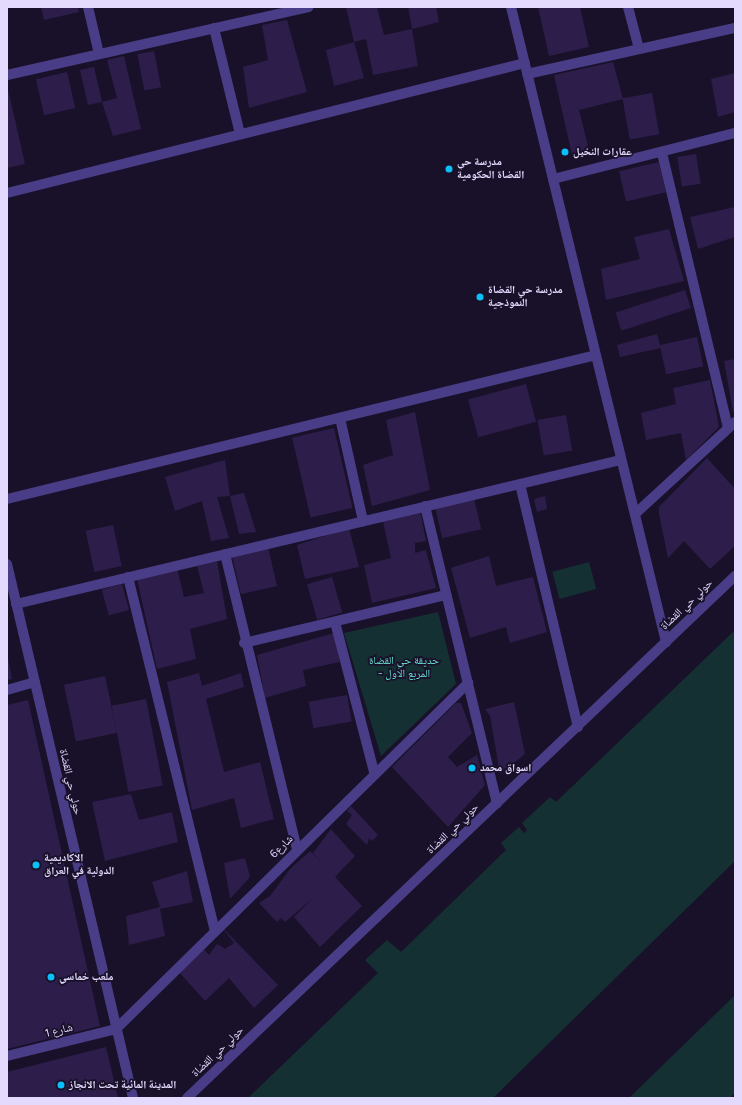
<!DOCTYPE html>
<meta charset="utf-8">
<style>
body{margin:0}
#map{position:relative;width:742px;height:1105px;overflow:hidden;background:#191129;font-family:Figtree,"Noto Naskh Arabic",sans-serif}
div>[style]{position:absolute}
.green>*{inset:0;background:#143033;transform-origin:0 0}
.building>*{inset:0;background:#2d1d4a;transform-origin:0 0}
.minor>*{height:10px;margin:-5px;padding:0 5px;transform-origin:5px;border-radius:5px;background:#4a3d87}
.dots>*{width:11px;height:11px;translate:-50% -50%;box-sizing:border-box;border:2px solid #191129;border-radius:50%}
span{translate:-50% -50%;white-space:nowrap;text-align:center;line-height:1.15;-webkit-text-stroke:3.5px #191129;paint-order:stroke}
.poi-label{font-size:11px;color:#e3dafe;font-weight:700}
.left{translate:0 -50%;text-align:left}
.street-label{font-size:11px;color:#e3dafe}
.park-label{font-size:11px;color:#66dfd2}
.frame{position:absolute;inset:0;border:8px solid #e3dafe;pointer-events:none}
</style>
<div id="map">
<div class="green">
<i style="left:589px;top:562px;width:28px;height:38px;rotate:75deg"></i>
<i style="clip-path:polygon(438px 612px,456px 684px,381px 756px,344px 633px)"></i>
<i style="clip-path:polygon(735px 630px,735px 861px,493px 1098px,248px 1098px,378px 973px,365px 960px,387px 940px,401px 952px,506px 850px,501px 843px,519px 827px,524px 833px,527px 830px,522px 823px,550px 797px,556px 802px)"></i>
<i style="clip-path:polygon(735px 995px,735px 1093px,730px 1098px,629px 1098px)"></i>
</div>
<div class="building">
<i style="clip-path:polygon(41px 7px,78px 7px,79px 12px,44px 20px)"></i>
<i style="clip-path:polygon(346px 7px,377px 7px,384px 35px,412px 29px,418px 66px,373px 75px,366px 39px,354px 42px,364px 78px,334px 86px,326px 50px,354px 42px)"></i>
<i style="clip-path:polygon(408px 7px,436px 7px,439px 22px,412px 29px)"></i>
<i style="clip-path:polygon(538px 7px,580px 7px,589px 47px,549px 56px)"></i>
<i style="clip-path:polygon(287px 20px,307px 92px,249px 108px,243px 67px,268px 60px,262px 25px)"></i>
<i style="left:154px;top:51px;width:37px;height:17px;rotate:79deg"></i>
<i style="clip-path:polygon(124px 56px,141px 129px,113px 136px,102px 102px,88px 105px,80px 70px,94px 67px,102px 102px,117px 98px,107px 60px)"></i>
<i style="clip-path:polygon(613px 62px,623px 99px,579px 110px,589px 150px,572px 155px,554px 75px)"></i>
<i style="left:67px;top:72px;width:37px;height:32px;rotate:77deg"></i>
<i style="clip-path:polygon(735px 73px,735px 112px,718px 117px,711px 79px)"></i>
<i style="clip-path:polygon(7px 85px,25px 164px,7px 168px)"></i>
<i style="left:652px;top:93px;width:42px;height:30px;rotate:80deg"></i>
<i style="left:696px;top:154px;width:30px;height:19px;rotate:81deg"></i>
<i style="left:659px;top:162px;width:31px;height:41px;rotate:77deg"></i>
<i style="clip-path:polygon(735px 207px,735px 237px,698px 249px,690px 217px)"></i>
<i style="clip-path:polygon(669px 229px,684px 281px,606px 300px,601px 269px,640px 259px,634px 237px)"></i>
<i style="left:685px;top:290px;width:19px;height:73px;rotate:72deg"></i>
<i style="clip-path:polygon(657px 334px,661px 348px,620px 357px,617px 345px)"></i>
<i style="left:697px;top:337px;width:30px;height:38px;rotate:78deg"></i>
<i style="clip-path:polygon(735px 359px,735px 410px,733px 412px,724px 361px)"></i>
<i style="clip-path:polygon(710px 380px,719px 427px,686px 460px,681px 433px,646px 440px,641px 413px,676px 404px,673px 388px)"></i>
<i style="left:526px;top:384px;width:39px;height:60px;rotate:75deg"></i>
<i style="clip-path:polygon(415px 412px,430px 490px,372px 506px,363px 465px,393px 455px,386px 420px)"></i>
<i style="left:566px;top:415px;width:36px;height:29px;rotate:80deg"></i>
<i style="left:334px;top:428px;width:82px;height:43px;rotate:77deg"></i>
<i style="clip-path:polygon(707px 458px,735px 489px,735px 546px,710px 569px,684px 541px,668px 558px,659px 514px,659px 507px)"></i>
<i style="clip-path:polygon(225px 460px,230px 496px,244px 493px,256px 532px,239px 534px,230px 496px,217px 497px,229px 538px,211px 541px,202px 501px,175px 511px,165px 477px)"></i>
<i style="clip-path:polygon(545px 496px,547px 509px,537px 512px,534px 499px)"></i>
<i style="left:474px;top:498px;width:32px;height:40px;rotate:77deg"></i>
<i style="clip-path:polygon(420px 510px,426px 541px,415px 543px,415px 553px,426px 550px,436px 588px,372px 603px,364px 565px,391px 558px,382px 517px)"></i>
<i style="left:113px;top:525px;width:42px;height:28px;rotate:78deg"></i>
<i style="clip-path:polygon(349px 528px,359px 567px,305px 579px,297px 545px)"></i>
<i style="left:268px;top:547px;width:40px;height:37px;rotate:77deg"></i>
<i style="clip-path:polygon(489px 556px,496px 586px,533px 577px,547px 632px,510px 643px,506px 627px,470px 638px,451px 568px)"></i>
<i style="clip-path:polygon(217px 561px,227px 619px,190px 629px,196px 659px,157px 669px,137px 579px,177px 568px,184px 597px,204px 593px,197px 566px)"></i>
<i style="left:332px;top:577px;width:37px;height:26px;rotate:74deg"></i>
<i style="left:122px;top:584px;width:27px;height:21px;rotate:75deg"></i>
<i style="clip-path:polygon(334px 633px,340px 662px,303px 670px,306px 686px,265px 698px,257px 655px)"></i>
<i style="clip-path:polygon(8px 657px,12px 679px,7px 680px,7px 658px)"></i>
<i style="clip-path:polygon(199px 673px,202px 686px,241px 673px,244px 687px,206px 699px,224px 772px,260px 762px,274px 819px,241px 828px,234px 798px,192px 810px,167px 682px)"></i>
<i style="left:105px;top:676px;width:58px;height:42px;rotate:78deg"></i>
<i style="left:347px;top:695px;width:27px;height:39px;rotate:80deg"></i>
<i style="left:146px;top:699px;width:88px;height:35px;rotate:79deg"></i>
<i style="clip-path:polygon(28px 700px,100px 1026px,7px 1049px,7px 705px)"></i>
<i style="clip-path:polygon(514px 702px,525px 754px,500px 774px,490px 716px,485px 709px)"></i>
<i style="clip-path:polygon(456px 703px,461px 703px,472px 733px,448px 757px,457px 767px,477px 755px,485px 785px,448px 827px,392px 767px)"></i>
<i style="clip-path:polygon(131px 794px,139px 820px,172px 812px,178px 842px,105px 861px,92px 802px)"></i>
<i style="clip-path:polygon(351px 806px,378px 835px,372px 841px,369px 838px,367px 845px,346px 824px,352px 815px,347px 811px)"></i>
<i style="clip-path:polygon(331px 829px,355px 856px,335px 877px,362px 906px,320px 947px,294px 917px,313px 898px,285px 922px,281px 918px,277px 922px,259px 903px,270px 896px,290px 869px,310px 851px,323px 863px,313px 853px)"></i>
<i style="clip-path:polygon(245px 858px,250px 877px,230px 899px,224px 863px)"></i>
<i style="clip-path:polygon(187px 871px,193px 902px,160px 909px,165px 936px,129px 945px,126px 916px,160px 907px,152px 882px)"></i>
<i style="clip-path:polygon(222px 927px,278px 985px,254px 1008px,229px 978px,205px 1001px,179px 972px,203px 948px,209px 955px,217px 944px,225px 949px,234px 943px)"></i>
<i style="clip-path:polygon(106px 1047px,118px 1098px,7px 1098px,7px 1072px)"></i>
</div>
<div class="minor">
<i style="left:88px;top:7px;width:48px;rotate:76.8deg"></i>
<i style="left:511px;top:7px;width:654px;rotate:76.28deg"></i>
<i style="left:628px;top:7px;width:43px;rotate:75.3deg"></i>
<i style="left:214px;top:28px;width:109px;rotate:76.2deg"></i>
<i style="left:527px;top:74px;width:213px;rotate:-12.5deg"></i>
<i style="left:7px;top:75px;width:309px;rotate:-12.7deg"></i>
<i style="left:662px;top:153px;width:283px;rotate:76.5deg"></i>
<i style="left:553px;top:179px;width:188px;rotate:-14.2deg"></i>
<i style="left:7px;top:193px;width:534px;rotate:-14.09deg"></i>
<i style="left:340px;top:418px;width:106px;rotate:77.4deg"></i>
<i style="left:520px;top:484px;width:250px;rotate:76.6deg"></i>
<i style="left:7px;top:499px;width:606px;rotate:-13.74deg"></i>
<i style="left:425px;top:506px;width:306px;rotate:76.4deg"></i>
<i style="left:635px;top:514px;width:136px;rotate:-42.6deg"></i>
<i style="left:225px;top:554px;width:304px;rotate:76.3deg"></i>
<i style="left:7px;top:564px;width:549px;rotate:76.72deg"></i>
<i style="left:128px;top:577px;width:365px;rotate:76.2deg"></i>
<i style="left:16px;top:604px;width:622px;rotate:-13.39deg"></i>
<i style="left:335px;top:622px;width:155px;rotate:75.4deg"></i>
<i style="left:244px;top:643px;width:208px;rotate:-13.4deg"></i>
<i style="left:7px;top:690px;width:29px;rotate:-16deg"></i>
<i style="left:7px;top:1056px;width:112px;rotate:-13.9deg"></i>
<i style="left:116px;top:1029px;width:494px;rotate:-44.5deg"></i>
<i style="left:187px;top:1098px;width:757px;rotate:-43.61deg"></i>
</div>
<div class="dots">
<i style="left:565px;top:152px;background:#0ac0fb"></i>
<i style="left:449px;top:169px;background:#0ac0fb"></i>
<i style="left:480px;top:297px;background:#0ac0fb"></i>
<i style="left:472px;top:768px;background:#0ac0fb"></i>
<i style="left:36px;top:865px;background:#0ac0fb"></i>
<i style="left:51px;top:977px;background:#0ac0fb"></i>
<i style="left:61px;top:1085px;background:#0ac0fb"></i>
</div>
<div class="poi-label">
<span class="left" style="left:573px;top:152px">عقارات النخيل</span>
<span class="left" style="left:457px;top:169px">مدرسة حي<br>القضاة الحكومية</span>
<span class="left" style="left:488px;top:297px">مدرسة حي القضاة<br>النموذجية</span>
<span class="left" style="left:480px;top:768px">اسواق محمد</span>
<span class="left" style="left:44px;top:865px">الاكاديمية<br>الدولية في العراق</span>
<span class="left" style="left:59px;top:977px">ملعب خماسي</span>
<span class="left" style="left:69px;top:1085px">المدينة المائية تحت الانجاز</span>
</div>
<div class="street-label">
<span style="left:687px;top:605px;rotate:-44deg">حولي حي القضاة</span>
<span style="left:70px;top:782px;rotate:77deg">حولي حي القضاة</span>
<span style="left:453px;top:829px;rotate:-44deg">حولي حي القضاة</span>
<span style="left:282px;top:847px;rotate:-45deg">شارع6</span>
<span style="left:59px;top:1031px;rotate:-14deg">شارع 1</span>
<span style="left:218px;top:1052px;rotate:-44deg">حولي حي القضاة</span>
</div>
<div class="park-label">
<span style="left:404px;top:668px">حديقة حي القضاة<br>- المربع الاول</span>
</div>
<div class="frame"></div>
</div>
